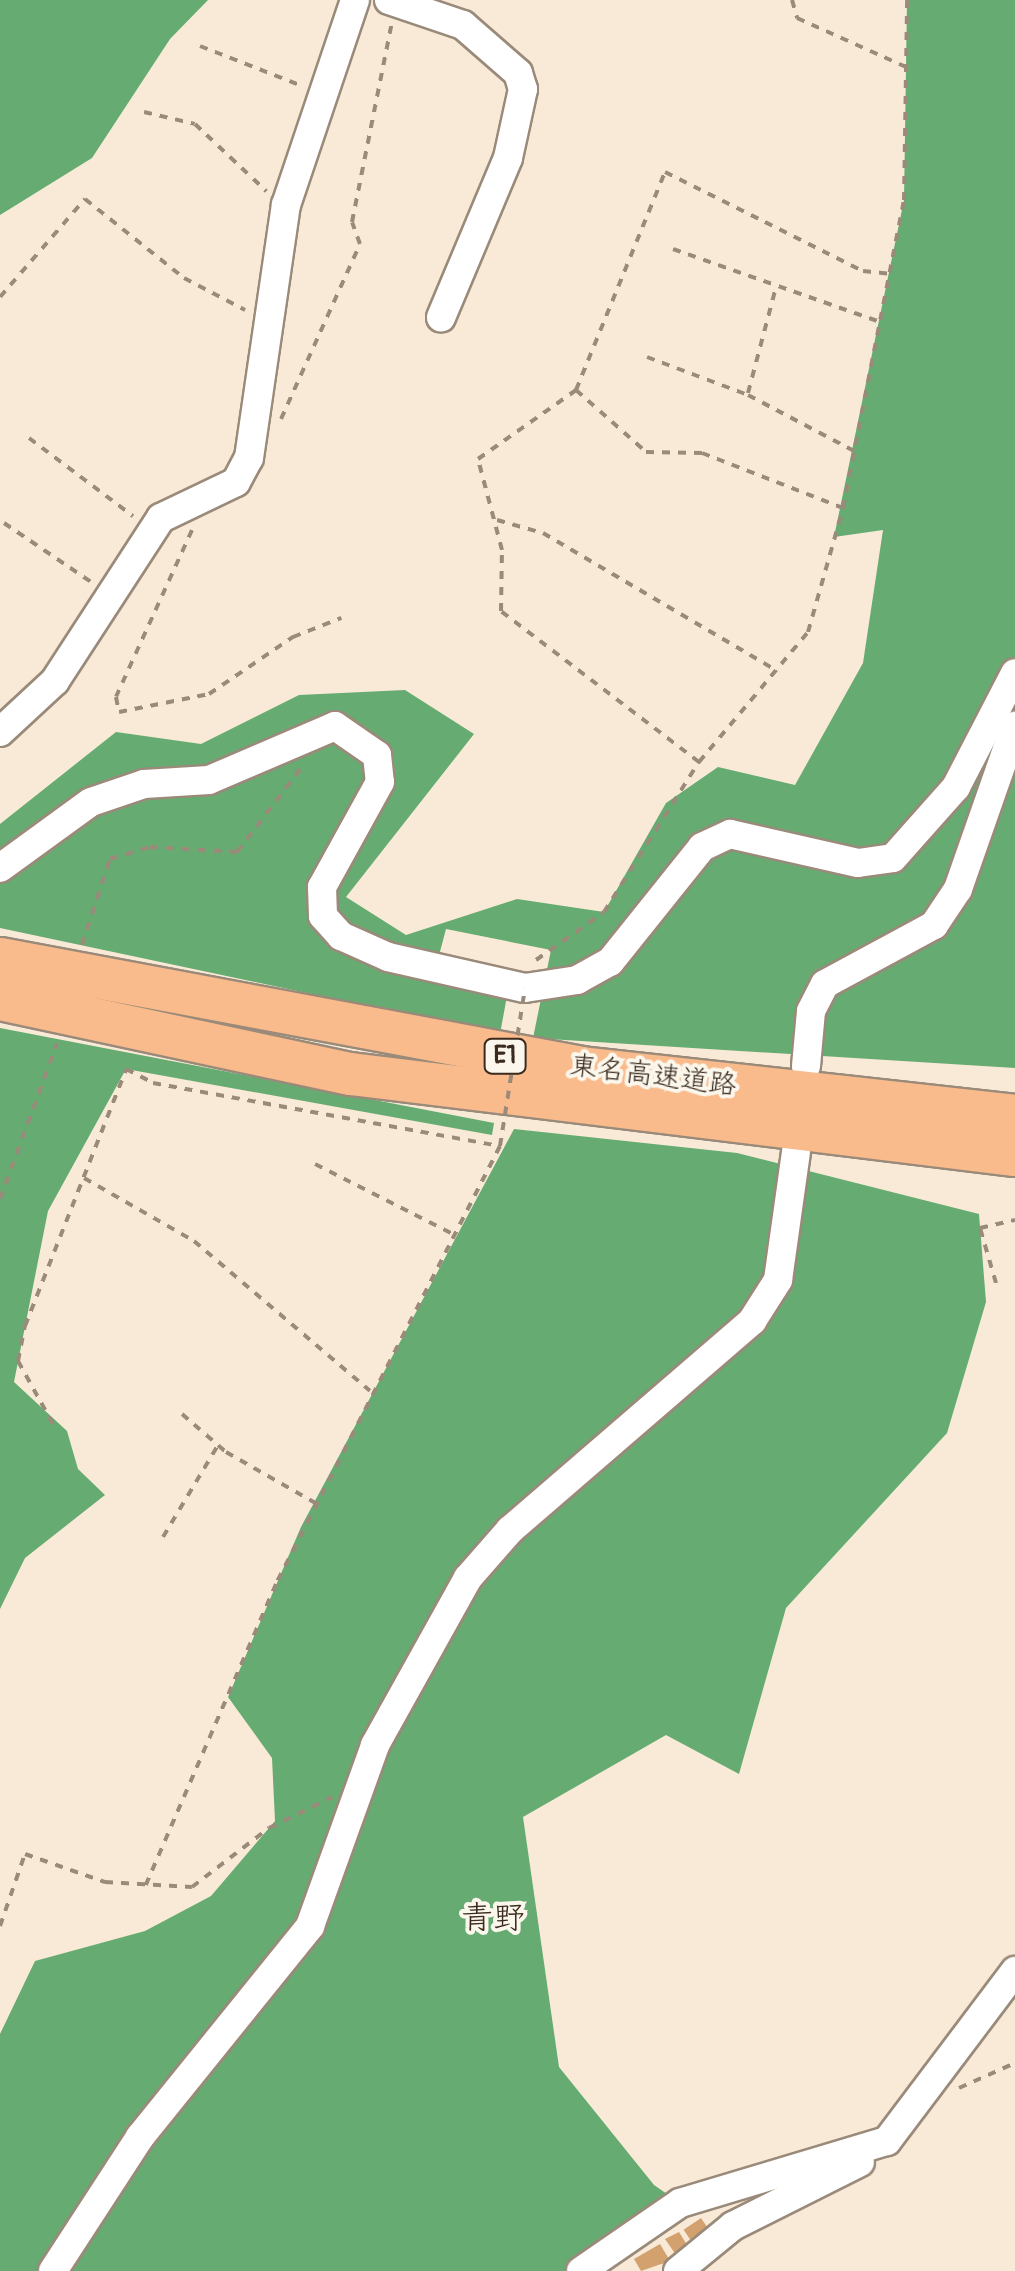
<!DOCTYPE html>
<meta charset="utf-8">
<style>
body{margin:0}
#map{position:relative;width:1015px;height:2271px;overflow:hidden;background:#f8ead7;font-family:Pangolin,"Klee One",sans-serif}
div>[style]{position:absolute}
.forest>*{inset:0;background:#66ab71}
.building>*{inset:0;background:#d2a16d;transform-origin:0 0}
.path>*{height:4px;margin-top:-2px;transform-origin:0;background:repeating-linear-gradient(90deg,#9a8a7a 0 8px,transparent 0 16px)}
.roads{filter:drop-shadow(2px 0 #9a8a7a) drop-shadow(-2px 0 #9a8a7a) drop-shadow(0 2px #9a8a7a) drop-shadow(0 -2px #9a8a7a)}
.minor>*{height:28px;margin:-14px;padding:0 14px;transform-origin:14px;border-radius:14px;background:#fff}
.highway>*{height:42px;margin:-21px;padding:0 21px;transform-origin:21px;border-radius:21px;background:#fabb8c}
.path-bridge>*{height:4px;margin-top:-2px;transform-origin:0;background:repeating-linear-gradient(90deg,#9a8a7a 0 8px,transparent 0 16px)}
span{translate:-50% -50%;white-space:nowrap;text-align:center;line-height:1.15;-webkit-text-stroke:8px #fbf7ec;paint-order:stroke}
.shield-label span{padding:2px 8px;background:#fbf7ec;border:2px solid;border-radius:8px;-webkit-text-stroke-width:0}
.shield-label{font-size:25px;color:#3b2a1e;font-weight:700}
.street-label{font-size:28px;color:#3b2a1e}
.quarter-label{font-size:32px;color:#3b2a1e}
</style>
<div id="map">
<div class="forest">
<i style="clip-path:polygon(0 0,208px 0,170px 39px,92px 158px,0 215px)"></i>
<i style="clip-path:polygon(907px 0,1015px 0,1015px 1068px,533px 1038px,551px 950px,446px 929px,433px 978px,507px 996px,500px 1034px,0 928px,0 824px,116px 732px,201px 744px,299px 695px,405px 690px,474px 734px,346px 897px,406px 935px,517px 899px,604px 912px,666px 803px,718px 767px,795px 785px,863px 663px,883px 530px,834px 537px,904px 200px)"></i>
<i style="clip-path:polygon(0 1028px,494px 1123px,492px 1135px,126px 1069px,48px 1211px,14px 1382px,67px 1431px,78px 1469px,105px 1495px,25px 1558px,0 1609px)"></i>
<i style="clip-path:polygon(514px 1129px,737px 1153px,979px 1214px,986px 1302px,947px 1433px,786px 1608px,739px 1774px,666px 1735px,523px 1817px,559px 2067px,654px 2185px,680px 2203px,576px 2271px,0 2271px,0 2034px,35px 1961px,145px 1931px,211px 1896px,275px 1821px,272px 1758px,228px 1697px,301px 1527px)"></i>
</div>
<div class="building">
<i style="left:701px;top:2218px;width:18px;height:21px;rotate:56deg"></i>
<i style="clip-path:polygon(679px 2232px,689px 2248px,676px 2255px,665px 2239px)"></i>
<i style="clip-path:polygon(660px 2244px,670px 2261px,641px 2271px,634px 2259px)"></i>
</div>
<div class="path">
<i style="left:792px;top:0;width:19px;rotate:74deg"></i>
<i style="left:797px;top:18px;width:122px;rotate:24.2deg"></i>
<i style="left:200px;top:46px;width:110px;rotate:21.4deg"></i>
<i style="left:144px;top:112px;width:52px;rotate:13.2deg"></i>
<i style="left:195px;top:124px;width:98px;rotate:43.3deg"></i>
<i style="left:673px;top:249px;width:219px;rotate:19.4deg"></i>
<i style="left:0;top:297px;width:130px;rotate:-49.1deg"></i>
<i style="left:85px;top:199px;width:127px;rotate:38.6deg"></i>
<i style="left:184px;top:278px;width:69px;rotate:27.7deg"></i>
<i style="left:647px;top:357px;width:108px;rotate:20.6deg"></i>
<i style="left:748px;top:395px;width:120px;rotate:27.8deg"></i>
<i style="left:576px;top:390px;width:94px;rotate:41.5deg"></i>
<i style="left:646px;top:452px;width:56px;rotate:1deg"></i>
<i style="left:702px;top:453px;width:151px;rotate:21.3deg"></i>
<i style="left:748px;top:393px;width:106px;rotate:-75.2deg"></i>
<i style="left:281px;top:419px;width:192px;rotate:-65.7deg"></i>
<i style="left:360px;top:244px;width:23px;rotate:-110deg"></i>
<i style="left:352px;top:222px;width:200px;rotate:-78.7deg"></i>
<i style="left:29px;top:438px;width:130px;rotate:36.9deg"></i>
<i style="left:497px;top:520px;width:48px;rotate:15.8deg"></i>
<i style="left:543px;top:533px;width:272px;rotate:30.5deg"></i>
<i style="left:4px;top:523px;width:105px;rotate:34.1deg"></i>
<i style="left:192px;top:530px;width:183px;rotate:114.5deg"></i>
<i style="left:116px;top:697px;width:15px;rotate:79deg"></i>
<i style="left:119px;top:712px;width:92px;rotate:-11.3deg"></i>
<i style="left:209px;top:694px;width:102px;rotate:-34.2deg"></i>
<i style="left:293px;top:637px;width:52px;rotate:-21.6deg"></i>
<i style="left:699px;top:762px;width:170px;rotate:-50deg"></i>
<i style="left:808px;top:632px;width:129px;rotate:-74.2deg"></i>
<i style="left:843px;top:508px;width:314px;rotate:-78.8deg"></i>
<i style="left:904px;top:200px;width:200px;rotate:-89.1deg"></i>
<i style="left:82px;top:945px;width:90px;rotate:-72deg"></i>
<i style="left:110px;top:859px;width:42px;rotate:-16.7deg"></i>
<i style="left:150px;top:847px;width:87px;rotate:3.3deg"></i>
<i style="left:237px;top:852px;width:106px;rotate:-52.7deg"></i>
<i style="left:536px;top:960px;width:83px;rotate:-35.2deg"></i>
<i style="left:604px;top:912px;width:178px;rotate:-57.7deg"></i>
<i style="left:699px;top:762px;width:249px;rotate:-142.7deg"></i>
<i style="left:501px;top:611px;width:61px;rotate:-89.1deg"></i>
<i style="left:502px;top:550px;width:94px;rotate:-104.8deg"></i>
<i style="left:478px;top:459px;width:120px;rotate:-35.1deg"></i>
<i style="left:576px;top:390px;width:235px;rotate:-67.8deg"></i>
<i style="left:665px;top:172px;width:221px;rotate:26.6deg"></i>
<i style="left:863px;top:271px;width:29px;rotate:6deg"></i>
<i style="left:315px;top:1164px;width:159px;rotate:26.9deg"></i>
<i style="left:84px;top:1178px;width:127px;rotate:29.8deg"></i>
<i style="left:194px;top:1241px;width:231px;rotate:40.4deg"></i>
<i style="left:0;top:1199px;width:166px;rotate:-69.9deg"></i>
<i style="left:996px;top:1283px;width:57px;rotate:-106.2deg"></i>
<i style="left:980px;top:1228px;width:36px;rotate:-13deg"></i>
<i style="left:182px;top:1414px;width:58px;rotate:40.8deg"></i>
<i style="left:226px;top:1452px;width:107px;rotate:29.7deg"></i>
<i style="left:53px;top:1424px;width:72px;rotate:-119.1deg"></i>
<i style="left:18px;top:1361px;width:36px;rotate:-79deg"></i>
<i style="left:25px;top:1326px;width:276px;rotate:-68.5deg"></i>
<i style="left:126px;top:1069px;width:30px;rotate:27deg"></i>
<i style="left:153px;top:1083px;width:353px;rotate:10.3deg"></i>
<i style="left:500px;top:1146px;width:492px;rotate:117.1deg"></i>
<i style="left:276px;top:1584px;width:332px;rotate:113.4deg"></i>
<i style="left:163px;top:1537px;width:107px;rotate:-59.1deg"></i>
<i style="left:0;top:1926px;width:76px;rotate:-70.9deg"></i>
<i style="left:25px;top:1854px;width:85px;rotate:19.3deg"></i>
<i style="left:105px;top:1882px;width:87px;rotate:3.3deg"></i>
<i style="left:192px;top:1887px;width:97px;rotate:-37.5deg"></i>
<i style="left:269px;top:1828px;width:70px;rotate:-26.2deg"></i>
<i style="left:959px;top:2088px;width:61px;rotate:-24.1deg"></i>
</div>
<div class="roads">
<div class="minor">
<i style="left:389px;top:0;width:78px;rotate:18.7deg"></i>
<i style="left:463px;top:25px;width:73px;rotate:41.1deg"></i>
<i style="left:518px;top:73px;width:17px;rotate:73deg"></i>
<i style="left:523px;top:89px;width:71px;rotate:102.3deg"></i>
<i style="left:508px;top:158px;width:173px;rotate:112.8deg"></i>
<i style="left:0;top:732px;width:75px;rotate:-42.8deg"></i>
<i style="left:55px;top:681px;width:194px;rotate:-57deg"></i>
<i style="left:161px;top:518px;width:83px;rotate:-25.6deg"></i>
<i style="left:236px;top:482px;width:27px;rotate:-62deg"></i>
<i style="left:249px;top:458px;width:256px;rotate:-81.7deg"></i>
<i style="left:286px;top:205px;width:216px;rotate:-71.4deg"></i>
<i style="left:0;top:868px;width:112px;rotate:-36deg"></i>
<i style="left:91px;top:802px;width:56px;rotate:-18.8deg"></i>
<i style="left:144px;top:784px;width:65px;rotate:-3.5deg"></i>
<i style="left:209px;top:780px;width:137px;rotate:-23.2deg"></i>
<i style="left:335px;top:726px;width:51px;rotate:34.6deg"></i>
<i style="left:377px;top:755px;width:27px;rotate:84deg"></i>
<i style="left:380px;top:782px;width:120px;rotate:118.9deg"></i>
<i style="left:322px;top:887px;width:29px;rotate:88deg"></i>
<i style="left:323px;top:916px;width:27px;rotate:48deg"></i>
<i style="left:341px;top:936px;width:51px;rotate:24.1deg"></i>
<i style="left:388px;top:957px;width:140px;rotate:12.8deg"></i>
<i style="left:525px;top:988px;width:53px;rotate:-8.7deg"></i>
<i style="left:577px;top:980px;width:38px;rotate:-29deg"></i>
<i style="left:610px;top:962px;width:147px;rotate:-51.3deg"></i>
<i style="left:702px;top:847px;width:31px;rotate:-25deg"></i>
<i style="left:730px;top:834px;width:131px;rotate:12.8deg"></i>
<i style="left:858px;top:863px;width:35px;rotate:-8deg"></i>
<i style="left:893px;top:858px;width:95px;rotate:-48.4deg"></i>
<i style="left:956px;top:787px;width:128px;rotate:-62.6deg"></i>
<i style="left:806px;top:1066px;width:55px;rotate:-84.8deg"></i>
<i style="left:811px;top:1011px;width:30px;rotate:-63deg"></i>
<i style="left:825px;top:984px;width:124px;rotate:-28.4deg"></i>
<i style="left:934px;top:925px;width:43px;rotate:-56.3deg"></i>
<i style="left:958px;top:889px;width:173px;rotate:-70.7deg"></i>
<i style="left:53px;top:2271px;width:160px;rotate:-57deg"></i>
<i style="left:140px;top:2137px;width:271px;rotate:-51.1deg"></i>
<i style="left:310px;top:1926px;width:192px;rotate:-70.2deg"></i>
<i style="left:375px;top:1745px;width:191px;rotate:-60.9deg"></i>
<i style="left:468px;top:1578px;width:64px;rotate:-48.8deg"></i>
<i style="left:510px;top:1530px;width:320px;rotate:-40.8deg"></i>
<i style="left:752px;top:1321px;width:49px;rotate:-57.6deg"></i>
<i style="left:778px;top:1280px;width:129px;rotate:-82deg"></i>
<i style="left:581px;top:2271px;width:120px;rotate:-34.5deg"></i>
<i style="left:680px;top:2203px;width:216px;rotate:-16.7deg"></i>
<i style="left:887px;top:2141px;width:213px;rotate:-53deg"></i>
<i style="left:678px;top:2271px;width:71px;rotate:-39.3deg"></i>
<i style="left:733px;top:2226px;width:142px;rotate:-26.7deg"></i>
</div>
<div class="highway">
<i style="left:0;top:959px;width:592px;rotate:10.61deg"></i>
<i style="left:582px;top:1068px;width:436px;rotate:6.3deg"></i>
<i style="left:0;top:999px;width:359px;rotate:12.1deg"></i>
<i style="left:351px;top:1074px;width:669px;rotate:6.96deg"></i>
</div>
</div>
<div class="path-bridge">
<i style="left:500px;top:1146px;width:160px;rotate:-81deg"></i>
</div>
<div class="shield-label">
<span style="left:505px;top:1056px">E1</span>
</div>
<div class="street-label">
<span style="left:653px;top:1076px;rotate:7deg">東名高速道路</span>
</div>
<div class="quarter-label">
<span style="left:493px;top:1918px">青野</span>
</div>
</div>
